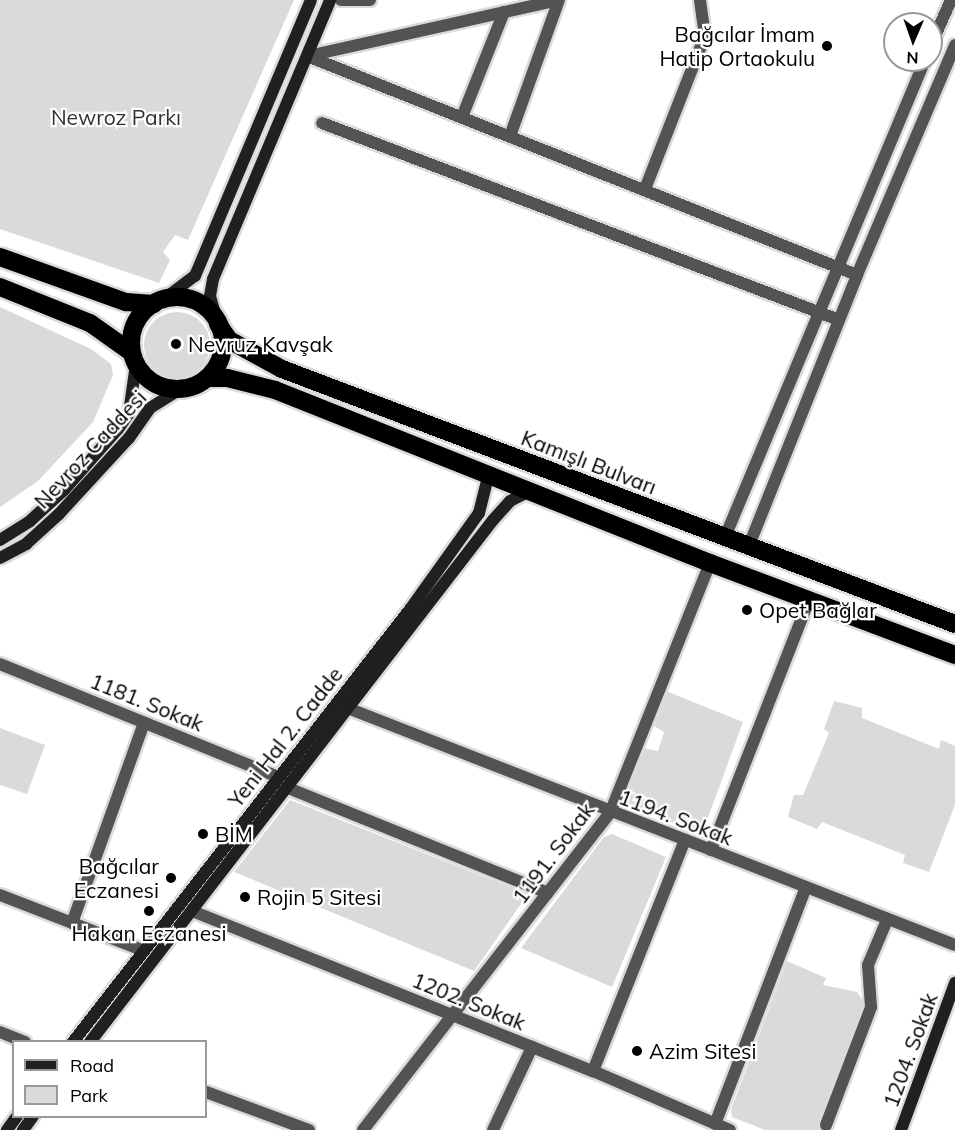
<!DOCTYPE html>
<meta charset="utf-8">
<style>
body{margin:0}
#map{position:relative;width:955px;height:1130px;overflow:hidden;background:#fff;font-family:Mulish,sans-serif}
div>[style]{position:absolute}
.green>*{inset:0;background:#dadada}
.round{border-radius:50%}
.roads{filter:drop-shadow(2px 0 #dbdbdb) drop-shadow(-2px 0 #dbdbdb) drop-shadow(0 2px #dbdbdb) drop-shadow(0 -2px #dbdbdb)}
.street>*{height:12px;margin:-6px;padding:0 6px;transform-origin:6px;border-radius:6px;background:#535353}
.secondary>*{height:12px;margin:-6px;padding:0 6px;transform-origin:6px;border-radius:6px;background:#202020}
.highway>*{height:18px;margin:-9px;padding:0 9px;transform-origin:9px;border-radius:9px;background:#000}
.highway>.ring{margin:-9px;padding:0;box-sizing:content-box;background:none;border:18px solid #000;border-radius:50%}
.dots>*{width:16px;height:16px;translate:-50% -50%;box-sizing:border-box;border:3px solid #fff;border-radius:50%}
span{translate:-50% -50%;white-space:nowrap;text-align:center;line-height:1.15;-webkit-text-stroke:4.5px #fff;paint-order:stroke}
.poi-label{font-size:21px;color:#000}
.right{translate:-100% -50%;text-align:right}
.left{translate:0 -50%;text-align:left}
.park-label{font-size:21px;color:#313131}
.street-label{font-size:21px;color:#000}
.legend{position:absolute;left:12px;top:1040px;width:195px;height:78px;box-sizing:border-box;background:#fff;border:2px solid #999;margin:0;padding:8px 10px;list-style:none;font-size:18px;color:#000}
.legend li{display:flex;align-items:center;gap:12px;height:30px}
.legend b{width:30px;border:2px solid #999}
.north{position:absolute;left:883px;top:12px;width:60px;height:60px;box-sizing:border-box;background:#fff;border:2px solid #999;border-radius:50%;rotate:182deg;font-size:16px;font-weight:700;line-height:24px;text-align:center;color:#000}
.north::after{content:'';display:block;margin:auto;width:21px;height:27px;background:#000;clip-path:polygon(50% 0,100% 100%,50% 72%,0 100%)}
</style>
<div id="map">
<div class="green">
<i style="clip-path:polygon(0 0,294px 0,188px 240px,175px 235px,163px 252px,170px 260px,159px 283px,0 229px)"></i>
<i style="clip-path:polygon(0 307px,91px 349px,111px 364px,113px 375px,93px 422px,38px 481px,0 507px)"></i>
<i class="round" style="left:144px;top:312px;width:66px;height:66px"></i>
<i style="clip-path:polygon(666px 691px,743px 722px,702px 834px,622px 803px,644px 748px,658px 751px,664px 732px,654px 726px)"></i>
<i style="clip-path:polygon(834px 701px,862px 708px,862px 718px,939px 749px,941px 740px,955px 746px,955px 805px,929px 872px,903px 863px,905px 855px,822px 822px,817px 829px,788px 817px,794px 795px,803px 795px,829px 733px,824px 729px)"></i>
<i style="clip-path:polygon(0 728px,45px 745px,27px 794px,0 785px)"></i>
<i style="clip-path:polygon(290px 800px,528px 894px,474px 971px,234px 872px)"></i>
<i style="clip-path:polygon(612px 834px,666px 857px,612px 987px,521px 948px,604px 837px)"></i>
<i style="clip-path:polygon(787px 961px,826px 978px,823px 985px,857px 992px,865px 1004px,826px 1130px,765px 1130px,732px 1117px,731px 1109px)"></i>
</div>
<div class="roads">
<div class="street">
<i style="left:341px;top:0;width:29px"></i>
<i style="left:931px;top:45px;width:49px;rotate:-66deg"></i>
<i style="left:307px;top:56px;width:592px;rotate:21.71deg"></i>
<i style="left:308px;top:56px;width:256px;rotate:-12.6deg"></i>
<i style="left:462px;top:117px;width:113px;rotate:-68.2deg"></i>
<i style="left:322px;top:123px;width:553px;rotate:20.86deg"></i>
<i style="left:510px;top:136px;width:145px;rotate:-70.2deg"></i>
<i style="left:645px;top:189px;width:164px;rotate:-68.6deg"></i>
<i style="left:705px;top:36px;width:36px;rotate:-98deg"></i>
<i style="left:725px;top:537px;width:517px;rotate:-67.25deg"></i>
<i style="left:748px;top:548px;width:294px;rotate:-68.2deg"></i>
<i style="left:857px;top:275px;width:250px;rotate:-66.9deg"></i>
<i style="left:0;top:664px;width:300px;rotate:22.1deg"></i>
<i style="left:350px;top:709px;width:649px;rotate:21.31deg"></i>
<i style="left:288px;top:788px;width:280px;rotate:22deg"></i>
<i style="left:711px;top:850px;width:269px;rotate:-68.6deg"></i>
<i style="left:0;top:895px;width:152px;rotate:21.2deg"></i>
<i style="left:192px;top:911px;width:432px;rotate:21.8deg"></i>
<i style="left:593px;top:1071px;width:149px;rotate:23.3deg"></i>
<i style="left:72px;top:923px;width:213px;rotate:-70.2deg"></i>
<i style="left:0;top:1032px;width:27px;rotate:22deg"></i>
<i style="left:593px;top:1071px;width:249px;rotate:-68.3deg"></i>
<i style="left:206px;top:1092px;width:110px;rotate:20.3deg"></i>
<i style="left:715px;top:1124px;width:252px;rotate:-69deg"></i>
<i style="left:826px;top:1125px;width:126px;rotate:-69.1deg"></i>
<i style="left:871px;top:1007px;width:42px;rotate:-94.1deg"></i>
<i style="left:868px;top:965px;width:49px;rotate:-67.1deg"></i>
<i style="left:363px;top:1130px;width:402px;rotate:-52.1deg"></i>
<i style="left:610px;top:813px;width:269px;rotate:-68.2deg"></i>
<i style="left:493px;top:1130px;width:92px;rotate:-64.8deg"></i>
</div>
<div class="secondary">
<i style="left:164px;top:299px;width:39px;rotate:-37deg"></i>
<i style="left:195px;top:276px;width:299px;rotate:-67.2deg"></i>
<i style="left:218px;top:324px;width:29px;rotate:-106deg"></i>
<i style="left:210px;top:296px;width:17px;rotate:-80deg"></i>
<i style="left:213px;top:279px;width:303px;rotate:-67.2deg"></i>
<i style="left:0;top:540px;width:36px;rotate:-32deg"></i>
<i style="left:30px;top:521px;width:46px;rotate:-42.4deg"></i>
<i style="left:64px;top:490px;width:81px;rotate:-48.5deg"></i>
<i style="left:118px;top:429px;width:19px;rotate:-55deg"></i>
<i style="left:129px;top:413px;width:49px;rotate:-81.9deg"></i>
<i style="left:0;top:558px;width:30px;rotate:-28deg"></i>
<i style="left:26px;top:544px;width:45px;rotate:-42.3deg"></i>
<i style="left:59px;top:514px;width:103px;rotate:-47.4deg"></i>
<i style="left:129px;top:438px;width:37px;rotate:-55deg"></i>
<i style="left:150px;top:408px;width:36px;rotate:-32deg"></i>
<i style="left:73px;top:1042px;width:550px;rotate:-52.09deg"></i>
<i style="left:411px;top:608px;width:117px;rotate:-54.4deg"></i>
<i style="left:479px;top:513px;width:38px;rotate:-76deg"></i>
<i style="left:90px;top:1042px;width:659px;rotate:-52.33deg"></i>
<i style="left:493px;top:520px;width:25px;rotate:-48deg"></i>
<i style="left:510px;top:501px;width:20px;rotate:-27deg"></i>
<i style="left:7px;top:1130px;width:17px;rotate:-54deg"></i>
<i style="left:23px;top:1130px;width:17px;rotate:-54deg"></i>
<i style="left:901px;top:1130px;width:157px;rotate:-69.8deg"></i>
</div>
<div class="highway">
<i style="left:0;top:257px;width:134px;rotate:19.7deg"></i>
<i style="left:126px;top:302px;width:28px;rotate:4deg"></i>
<i style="left:0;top:287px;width:97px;rotate:21.8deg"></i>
<i style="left:90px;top:323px;width:50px;rotate:35.3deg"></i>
<i class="ring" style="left:131px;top:297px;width:74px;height:74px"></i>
<i style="left:218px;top:324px;width:19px;rotate:55deg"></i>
<i style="left:229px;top:340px;width:60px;rotate:28.7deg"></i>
<i style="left:282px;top:369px;width:720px;rotate:20.75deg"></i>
<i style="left:207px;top:378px;width:20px"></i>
<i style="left:227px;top:378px;width:49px;rotate:14deg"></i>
<i style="left:275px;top:390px;width:468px;rotate:21.7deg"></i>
<i style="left:710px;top:563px;width:262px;rotate:20.6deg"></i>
</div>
</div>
<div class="dots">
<i style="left:827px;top:46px;background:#000"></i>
<i style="left:176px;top:344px;background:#000"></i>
<i style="left:747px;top:610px;background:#000"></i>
<i style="left:203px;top:834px;background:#000"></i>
<i style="left:171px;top:878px;background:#000"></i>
<i style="left:245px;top:897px;background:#000"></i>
<i style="left:149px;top:911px;background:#000"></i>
<i style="left:637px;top:1051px;background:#000"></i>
</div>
<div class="poi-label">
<span class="right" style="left:815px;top:46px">Bağcılar İmam<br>Hatip Ortaokulu</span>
<span class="left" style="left:188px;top:344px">Nevruz Kavşak</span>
<span class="left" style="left:759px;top:610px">Opet Bağlar</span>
<span class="left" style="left:215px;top:834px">BİM</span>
<span class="right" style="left:159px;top:878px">Bağcılar<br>Eczanesi</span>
<span class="left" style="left:257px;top:897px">Rojin 5 Sitesi</span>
<span style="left:149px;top:933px">Hakan Eczanesi</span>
<span class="left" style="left:649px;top:1051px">Azim Sitesi</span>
</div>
<div class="park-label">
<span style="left:116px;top:117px">Newroz Parkı</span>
</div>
<div class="street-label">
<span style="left:90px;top:449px;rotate:-47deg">Nevroz Caddesi</span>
<span style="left:589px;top:462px;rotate:21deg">Kamışlı Bulvarı</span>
<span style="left:147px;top:702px;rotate:22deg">1181. Sokak</span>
<span style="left:285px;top:737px;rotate:-52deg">Yeni Hal 2. Cadde</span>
<span style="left:676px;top:817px;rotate:21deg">1194. Sokak</span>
<span style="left:553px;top:853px;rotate:-53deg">1191. Sokak</span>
<span style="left:469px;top:1001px;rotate:22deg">1202. Sokak</span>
<span style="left:910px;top:1050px;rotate:-70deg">1204. Sokak</span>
</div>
<ul class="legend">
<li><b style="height:8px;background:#202020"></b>Road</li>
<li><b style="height:16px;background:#dadada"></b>Park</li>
</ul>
<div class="north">N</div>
</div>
